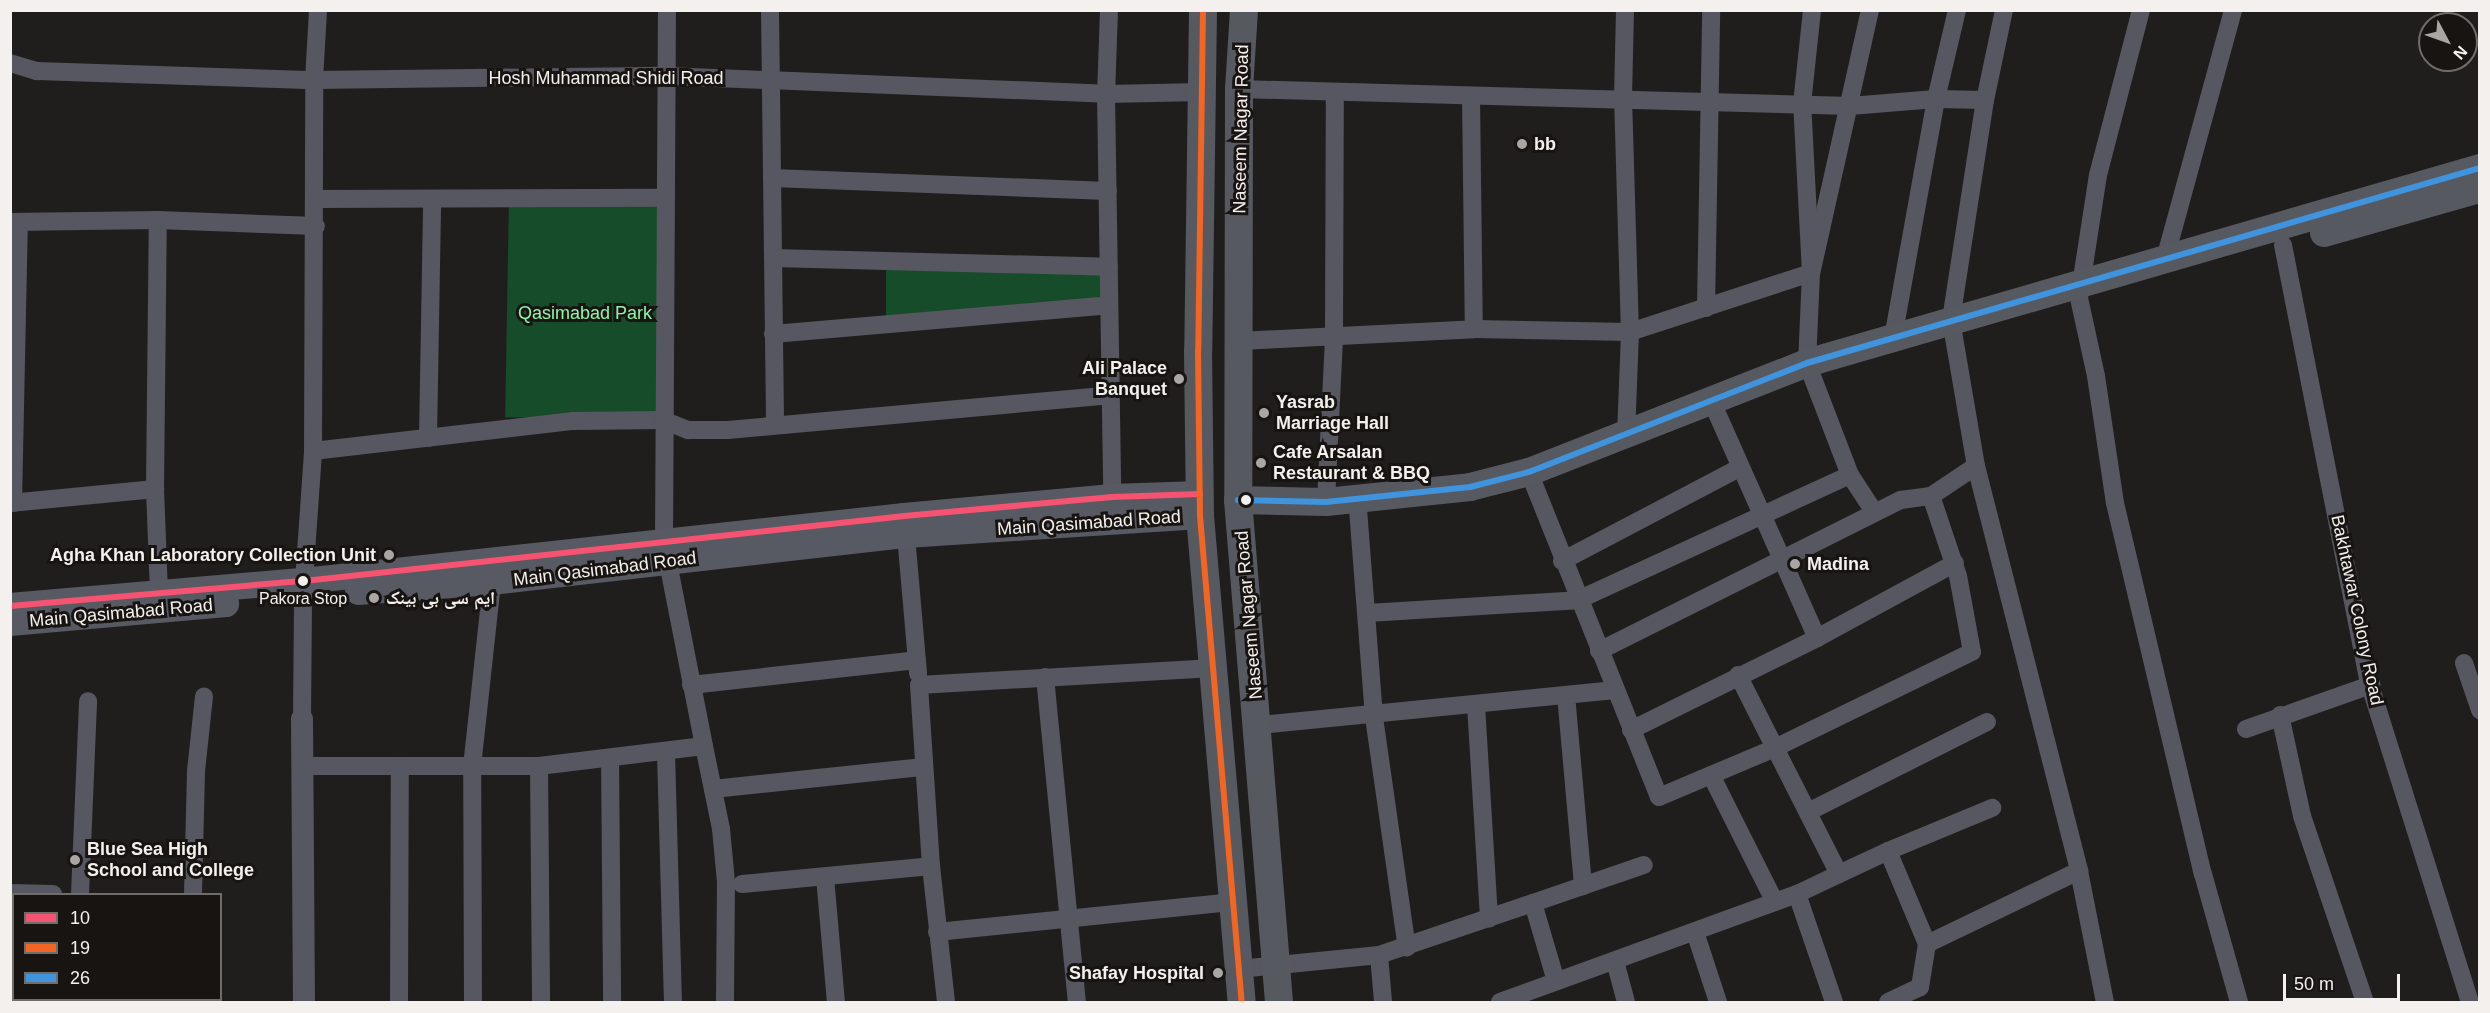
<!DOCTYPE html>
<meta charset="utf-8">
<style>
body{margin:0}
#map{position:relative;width:2490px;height:1013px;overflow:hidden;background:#201e1c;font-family:Helvetica,"Noto Naskh Arabic",sans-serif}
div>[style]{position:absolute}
.green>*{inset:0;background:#164c29;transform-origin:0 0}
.minor>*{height:18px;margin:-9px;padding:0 9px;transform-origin:9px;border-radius:9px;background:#565760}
.tertiary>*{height:22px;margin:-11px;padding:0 11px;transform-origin:11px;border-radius:11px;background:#565760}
.secondary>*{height:26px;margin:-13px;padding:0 13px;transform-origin:13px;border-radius:13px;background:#585a63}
.primary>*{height:28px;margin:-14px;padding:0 14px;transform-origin:14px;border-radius:14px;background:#575961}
.bus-1>*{height:6px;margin:-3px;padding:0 3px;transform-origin:3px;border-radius:3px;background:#f65372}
.bus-2>*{height:6px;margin:-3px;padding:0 3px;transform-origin:3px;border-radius:3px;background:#f26522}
.bus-3>*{height:6px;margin:-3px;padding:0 3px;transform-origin:3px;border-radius:3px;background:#4094de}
.dots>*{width:16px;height:16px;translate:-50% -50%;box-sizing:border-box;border:3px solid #181412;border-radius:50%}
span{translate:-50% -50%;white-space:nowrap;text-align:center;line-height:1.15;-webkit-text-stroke:6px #181412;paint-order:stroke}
.bus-label{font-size:16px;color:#f3f0ee}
.street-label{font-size:18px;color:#f3f0ee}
.poi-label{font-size:18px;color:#f3f0ee;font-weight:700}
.left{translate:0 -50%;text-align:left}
.right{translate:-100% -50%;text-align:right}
.park-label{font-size:18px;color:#8df4a9}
.frame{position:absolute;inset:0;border:12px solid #f3f0ee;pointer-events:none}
.legend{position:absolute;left:12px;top:893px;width:210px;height:108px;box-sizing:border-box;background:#181412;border:2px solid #706c6a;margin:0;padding:8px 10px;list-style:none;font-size:18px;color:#f3f0ee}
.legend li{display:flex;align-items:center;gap:12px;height:30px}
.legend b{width:30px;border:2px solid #706c6a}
.north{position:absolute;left:2418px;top:12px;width:60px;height:60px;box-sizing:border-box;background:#181412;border:2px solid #706c6a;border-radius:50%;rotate:131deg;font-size:16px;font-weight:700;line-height:24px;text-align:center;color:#f3f0ee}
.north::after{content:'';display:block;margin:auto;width:21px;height:27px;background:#a9a6a4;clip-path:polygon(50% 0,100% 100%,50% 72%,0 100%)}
.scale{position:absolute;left:2283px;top:974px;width:117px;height:27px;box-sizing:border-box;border:3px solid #f3f0ee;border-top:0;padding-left:8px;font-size:18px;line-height:21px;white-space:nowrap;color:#f3f0ee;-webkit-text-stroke:4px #181412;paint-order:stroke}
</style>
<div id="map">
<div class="green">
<i style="left:666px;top:198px;width:222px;height:157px;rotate:91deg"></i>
<i style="clip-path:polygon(886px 261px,1109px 267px,1109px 305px,886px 324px)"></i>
</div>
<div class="minor">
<i style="left:770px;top:10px;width:415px;rotate:89.3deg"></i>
<i style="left:1109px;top:10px;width:84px;rotate:92deg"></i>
<i style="left:1106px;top:94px;width:403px;rotate:89.1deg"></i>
<i style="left:1625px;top:10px;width:87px;rotate:91.3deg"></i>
<i style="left:1623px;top:97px;width:235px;rotate:88.3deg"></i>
<i style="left:1630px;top:332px;width:102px;rotate:92.2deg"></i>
<i style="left:1870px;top:10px;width:270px;rotate:102.6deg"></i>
<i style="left:1811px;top:273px;width:90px;rotate:92.5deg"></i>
<i style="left:1807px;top:363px;width:120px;rotate:69deg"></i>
<i style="left:1850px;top:475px;width:45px;rotate:56.7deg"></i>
<i style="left:2004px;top:10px;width:92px;rotate:101.9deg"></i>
<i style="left:1985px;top:100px;width:223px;rotate:98.8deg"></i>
<i style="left:1951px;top:320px;width:148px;rotate:80.3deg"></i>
<i style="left:1976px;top:466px;width:418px;rotate:75.7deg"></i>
<i style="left:2079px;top:871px;width:134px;rotate:78.8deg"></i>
<i style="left:2141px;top:10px;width:171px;rotate:104.6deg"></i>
<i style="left:2098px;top:175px;width:124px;rotate:98.8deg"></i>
<i style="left:2079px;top:298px;width:80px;rotate:77.7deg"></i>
<i style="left:2096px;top:376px;width:128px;rotate:81.5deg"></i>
<i style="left:2115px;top:503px;width:381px;rotate:76.7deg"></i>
<i style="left:2203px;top:874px;width:133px;rotate:74.3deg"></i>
<i style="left:10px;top:63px;width:28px;rotate:17deg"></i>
<i style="left:37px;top:71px;width:277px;rotate:1.9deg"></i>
<i style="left:314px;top:80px;width:352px;rotate:-0.7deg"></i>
<i style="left:666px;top:76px;width:440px;rotate:2.3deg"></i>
<i style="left:1106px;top:94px;width:96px;rotate:-1.2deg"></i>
<i style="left:1239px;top:89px;width:611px;rotate:1.59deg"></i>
<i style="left:1850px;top:106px;width:86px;rotate:-4.7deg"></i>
<i style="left:1936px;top:99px;width:49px;rotate:1.2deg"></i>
<i style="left:1471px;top:96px;width:233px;rotate:89.3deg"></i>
<i style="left:772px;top:178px;width:336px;rotate:2.2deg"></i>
<i style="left:316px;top:199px;width:350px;rotate:-0.2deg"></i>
<i style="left:10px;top:222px;width:148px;rotate:-0.8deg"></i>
<i style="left:2283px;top:245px;width:442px;rotate:78.9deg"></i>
<i style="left:2368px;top:679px;width:339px;rotate:72.5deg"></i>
<i style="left:773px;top:258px;width:336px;rotate:1.5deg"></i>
<i style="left:2165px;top:259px;width:258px;rotate:-74.7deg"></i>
<i style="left:1706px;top:308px;width:298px;rotate:-89deg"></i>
<i style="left:773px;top:334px;width:337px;rotate:-4.9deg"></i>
<i style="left:1893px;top:338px;width:243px;rotate:-79.8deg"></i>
<i style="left:1936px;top:99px;width:91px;rotate:-76.7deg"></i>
<i style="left:1240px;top:341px;width:234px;rotate:-2.9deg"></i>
<i style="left:1474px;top:329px;width:156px;rotate:1.1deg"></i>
<i style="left:1630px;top:332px;width:190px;rotate:-18.1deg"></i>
<i style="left:1811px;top:273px;width:169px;rotate:-93deg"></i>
<i style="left:1802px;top:104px;width:95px;rotate:-83.9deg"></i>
<i style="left:428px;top:438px;width:239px;rotate:-89deg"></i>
<i style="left:313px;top:451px;width:371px;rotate:-89.8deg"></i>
<i style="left:314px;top:80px;width:70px;rotate:-86.7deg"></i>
<i style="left:1529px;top:472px;width:350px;rotate:68.2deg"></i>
<i style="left:1659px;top:797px;width:126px;rotate:-22.9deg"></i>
<i style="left:1775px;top:748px;width:219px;rotate:-26deg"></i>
<i style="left:1972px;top:652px;width:77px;rotate:-100.4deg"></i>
<i style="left:1958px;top:576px;width:84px;rotate:-108.6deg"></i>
<i style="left:1931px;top:496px;width:54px;rotate:-33.7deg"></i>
<i style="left:155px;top:489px;width:103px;rotate:87.8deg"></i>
<i style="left:1357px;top:496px;width:222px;rotate:85.6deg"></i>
<i style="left:1374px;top:717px;width:233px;rotate:81.9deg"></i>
<i style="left:1326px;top:502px;width:166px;rotate:-87.2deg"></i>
<i style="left:1334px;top:336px;width:244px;rotate:-89.8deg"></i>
<i style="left:10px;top:503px;width:146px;rotate:-5.5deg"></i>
<i style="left:155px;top:489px;width:269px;rotate:-89.4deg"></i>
<i style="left:158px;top:220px;width:158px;rotate:2.2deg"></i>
<i style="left:13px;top:503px;width:281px;rotate:-88.8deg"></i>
<i style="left:905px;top:524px;width:150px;rotate:85deg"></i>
<i style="left:1562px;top:561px;width:200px;rotate:-27.7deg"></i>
<i style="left:304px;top:581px;width:130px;rotate:-86deg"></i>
<i style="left:313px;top:451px;width:262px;rotate:-6.6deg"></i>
<i style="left:573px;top:421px;width:90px;rotate:-0.6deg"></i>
<i style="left:663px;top:420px;width:27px;rotate:22deg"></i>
<i style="left:688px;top:430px;width:40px"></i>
<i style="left:728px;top:430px;width:385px;rotate:-5.2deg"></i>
<i style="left:1368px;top:613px;width:210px;rotate:-3.5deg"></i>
<i style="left:1578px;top:600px;width:299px;rotate:-24.7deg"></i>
<i style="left:1817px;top:638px;width:157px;rotate:-28.5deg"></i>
<i style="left:1599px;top:651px;width:338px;rotate:-26.6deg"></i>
<i style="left:1901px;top:500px;width:30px;rotate:-8deg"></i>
<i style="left:2464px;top:663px;width:50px;rotate:71.2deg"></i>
<i style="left:1738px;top:675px;width:223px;rotate:63.1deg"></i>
<i style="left:1839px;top:874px;width:54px;rotate:-25.1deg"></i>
<i style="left:1888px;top:851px;width:101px;rotate:67.2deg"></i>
<i style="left:1927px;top:944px;width:44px;rotate:99.2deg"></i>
<i style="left:1920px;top:987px;width:35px;rotate:155deg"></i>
<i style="left:1045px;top:677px;width:327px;rotate:84.4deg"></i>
<i style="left:691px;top:685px;width:227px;rotate:-6.3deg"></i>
<i style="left:1566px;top:695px;width:192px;rotate:84.9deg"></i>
<i style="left:1476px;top:705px;width:214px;rotate:86.5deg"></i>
<i style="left:2280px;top:715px;width:103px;rotate:77.7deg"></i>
<i style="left:2302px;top:816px;width:196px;rotate:71.3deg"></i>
<i style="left:302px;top:719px;width:123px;rotate:-89.5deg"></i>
<i style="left:1259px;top:725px;width:358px;rotate:-5.6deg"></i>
<i style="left:2246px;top:729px;width:133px;rotate:-19.4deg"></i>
<i style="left:1631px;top:730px;width:208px;rotate:-26.3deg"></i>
<i style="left:1817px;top:638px;width:263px;rotate:-114deg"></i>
<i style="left:704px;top:746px;width:85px;rotate:78.4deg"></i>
<i style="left:721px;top:829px;width:53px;rotate:84.6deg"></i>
<i style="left:726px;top:882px;width:120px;rotate:90.5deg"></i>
<i style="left:666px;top:753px;width:249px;rotate:88.4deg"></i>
<i style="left:610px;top:758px;width:244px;rotate:89.5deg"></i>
<i style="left:303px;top:766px;width:236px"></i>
<i style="left:539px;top:766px;width:166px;rotate:-6.9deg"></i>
<i style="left:704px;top:746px;width:208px;rotate:-101.1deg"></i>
<i style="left:664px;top:542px;width:532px;rotate:-89.68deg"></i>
<i style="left:539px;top:766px;width:236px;rotate:89.5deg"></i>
<i style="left:1711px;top:775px;width:142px;rotate:63.3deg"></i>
<i style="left:713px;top:789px;width:212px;rotate:-6deg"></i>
<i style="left:1810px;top:811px;width:198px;rotate:-26.7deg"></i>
<i style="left:1888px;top:851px;width:113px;rotate:-22.5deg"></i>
<i style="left:931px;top:866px;width:181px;rotate:-93.8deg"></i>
<i style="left:919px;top:685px;width:295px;rotate:-3.3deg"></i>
<i style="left:825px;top:877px;width:125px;rotate:85deg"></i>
<i style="left:742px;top:884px;width:190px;rotate:-5.4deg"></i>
<i style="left:931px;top:866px;width:137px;rotate:83.7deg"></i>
<i style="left:10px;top:893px;width:43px;rotate:1.3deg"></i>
<i style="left:80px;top:894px;width:193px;rotate:-87.6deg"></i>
<i style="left:193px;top:894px;width:123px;rotate:-88.6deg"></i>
<i style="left:196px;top:771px;width:75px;rotate:-83.9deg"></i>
<i style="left:1797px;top:894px;width:47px;rotate:-25.5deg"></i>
<i style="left:1533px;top:903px;width:117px;rotate:-18.9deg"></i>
<i style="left:937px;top:932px;width:298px;rotate:-5.8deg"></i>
<i style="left:1695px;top:932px;width:74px;rotate:71.8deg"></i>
<i style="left:1927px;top:944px;width:169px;rotate:-25.7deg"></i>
<i style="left:1379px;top:955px;width:47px;rotate:85.1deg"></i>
<i style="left:1615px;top:961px;width:42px;rotate:75deg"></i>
<i style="left:1239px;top:969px;width:141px;rotate:-5.7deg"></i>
<i style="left:1379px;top:955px;width:163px;rotate:-18.7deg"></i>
<i style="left:1533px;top:903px;width:81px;rotate:73.6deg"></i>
<i style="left:80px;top:1000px;width:2px;rotate:90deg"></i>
<i style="left:189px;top:1002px;width:2px;rotate:-63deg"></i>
<i style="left:399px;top:1002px;width:236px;rotate:-89.8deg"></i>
<i style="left:473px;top:1002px;width:235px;rotate:-90.2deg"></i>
<i style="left:472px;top:767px;width:186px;rotate:-83.8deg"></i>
<i style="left:1500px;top:1002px;width:316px;rotate:-20deg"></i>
<i style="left:1797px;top:894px;width:114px;rotate:71.1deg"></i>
</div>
<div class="tertiary">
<i style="left:302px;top:719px;width:283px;rotate:89.6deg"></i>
</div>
<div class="secondary">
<i style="left:358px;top:592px;width:134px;rotate:-4.3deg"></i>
<i style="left:492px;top:582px;width:417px;rotate:-6.5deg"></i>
<i style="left:906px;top:535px;width:295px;rotate:-3.7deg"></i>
<i style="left:10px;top:606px;width:295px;rotate:-4.9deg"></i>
<i style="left:304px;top:581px;width:604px;rotate:-6.18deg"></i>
<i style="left:904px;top:516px;width:209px;rotate:-5.2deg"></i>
<i style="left:1112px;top:497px;width:88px;rotate:-2deg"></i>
<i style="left:10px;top:623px;width:217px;rotate:-5deg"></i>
</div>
<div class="primary">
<i style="left:1203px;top:10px;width:341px;rotate:90.8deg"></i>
<i style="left:1198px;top:351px;width:165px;rotate:89.3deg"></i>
<i style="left:1200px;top:516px;width:488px;rotate:85.1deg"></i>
<i style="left:1244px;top:10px;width:79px;rotate:93.6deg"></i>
<i style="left:1239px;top:89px;width:411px;rotate:90.1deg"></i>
<i style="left:1238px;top:500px;width:504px;rotate:85.33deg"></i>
<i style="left:2324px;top:233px;width:162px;rotate:-15.8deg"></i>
<i style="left:1238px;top:500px;width:88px;rotate:1.3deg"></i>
<i style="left:1326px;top:502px;width:145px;rotate:-5.9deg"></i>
<i style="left:1470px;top:487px;width:61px;rotate:-14.3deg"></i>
<i style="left:1529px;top:472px;width:299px;rotate:-21.4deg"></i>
<i style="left:1807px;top:363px;width:701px;rotate:-16.16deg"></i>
</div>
<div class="bus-1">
<i style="left:10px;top:606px;width:295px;rotate:-4.9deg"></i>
<i style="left:304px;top:581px;width:604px;rotate:-6.18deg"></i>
<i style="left:904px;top:516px;width:209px;rotate:-5.2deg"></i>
<i style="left:1112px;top:497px;width:88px;rotate:-2deg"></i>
</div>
<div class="bus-2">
<i style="left:1203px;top:10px;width:341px;rotate:90.8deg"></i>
<i style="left:1198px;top:351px;width:165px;rotate:89.3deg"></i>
<i style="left:1200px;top:516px;width:488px;rotate:85.1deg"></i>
</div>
<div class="bus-3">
<i style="left:1238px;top:500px;width:88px;rotate:1.3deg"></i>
<i style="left:1326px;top:502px;width:145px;rotate:-5.9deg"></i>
<i style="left:1470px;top:487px;width:61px;rotate:-14.3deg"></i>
<i style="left:1529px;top:472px;width:299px;rotate:-21.4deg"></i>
<i style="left:1807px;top:363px;width:701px;rotate:-16.16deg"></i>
</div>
<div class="dots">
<i style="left:1522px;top:144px;background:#a9a6a4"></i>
<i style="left:1179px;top:379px;background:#a9a6a4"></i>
<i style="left:1264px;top:413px;background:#a9a6a4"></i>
<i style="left:1261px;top:463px;background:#a9a6a4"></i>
<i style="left:1246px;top:500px;background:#f3f0ee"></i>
<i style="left:389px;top:555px;background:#a9a6a4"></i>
<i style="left:1795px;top:564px;background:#a9a6a4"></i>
<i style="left:303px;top:581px;background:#f3f0ee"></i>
<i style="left:374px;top:598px;background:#a9a6a4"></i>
<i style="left:75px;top:860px;background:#a9a6a4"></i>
<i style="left:1218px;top:973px;background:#a9a6a4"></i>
</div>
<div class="bus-label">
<span style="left:303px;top:599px">Pakora Stop</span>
</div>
<div class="street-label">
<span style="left:606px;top:78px">Hosh Muhammad Shidi Road</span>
<span style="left:1241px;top:129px;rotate:-89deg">Naseem Nagar Road</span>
<span style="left:1089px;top:523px;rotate:-4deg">Main Qasimabad Road</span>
<span style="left:605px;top:569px;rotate:-7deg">Main Qasimabad Road</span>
<span style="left:2357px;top:610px;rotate:78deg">Bakhtawar Colony Road</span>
<span style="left:121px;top:613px;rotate:-5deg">Main Qasimabad Road</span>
<span style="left:1249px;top:615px;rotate:-95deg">Naseem Nagar Road</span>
</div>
<div class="poi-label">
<span class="left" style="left:1534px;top:144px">bb</span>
<span class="right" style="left:1167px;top:379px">Ali Palace<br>Banquet</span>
<span class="left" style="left:1276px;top:413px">Yasrab<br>Marriage Hall</span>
<span class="left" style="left:1273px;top:463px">Cafe Arsalan<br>Restaurant &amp; BBQ</span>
<span class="right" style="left:376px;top:555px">Agha Khan Laboratory Collection Unit</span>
<span class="left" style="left:1807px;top:564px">Madina</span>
<span class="left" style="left:386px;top:598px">ایم سی بی بینک</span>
<span class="left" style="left:87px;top:860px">Blue Sea High<br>School and College</span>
<span class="right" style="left:1204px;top:973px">Shafay Hospital</span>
</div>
<div class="park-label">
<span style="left:585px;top:313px">Qasimabad Park</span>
</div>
<div class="frame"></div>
<ul class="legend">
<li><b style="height:8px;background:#f65372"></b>10</li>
<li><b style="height:8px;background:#f26522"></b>19</li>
<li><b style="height:8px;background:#4094de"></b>26</li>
</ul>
<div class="north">N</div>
<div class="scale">50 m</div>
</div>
